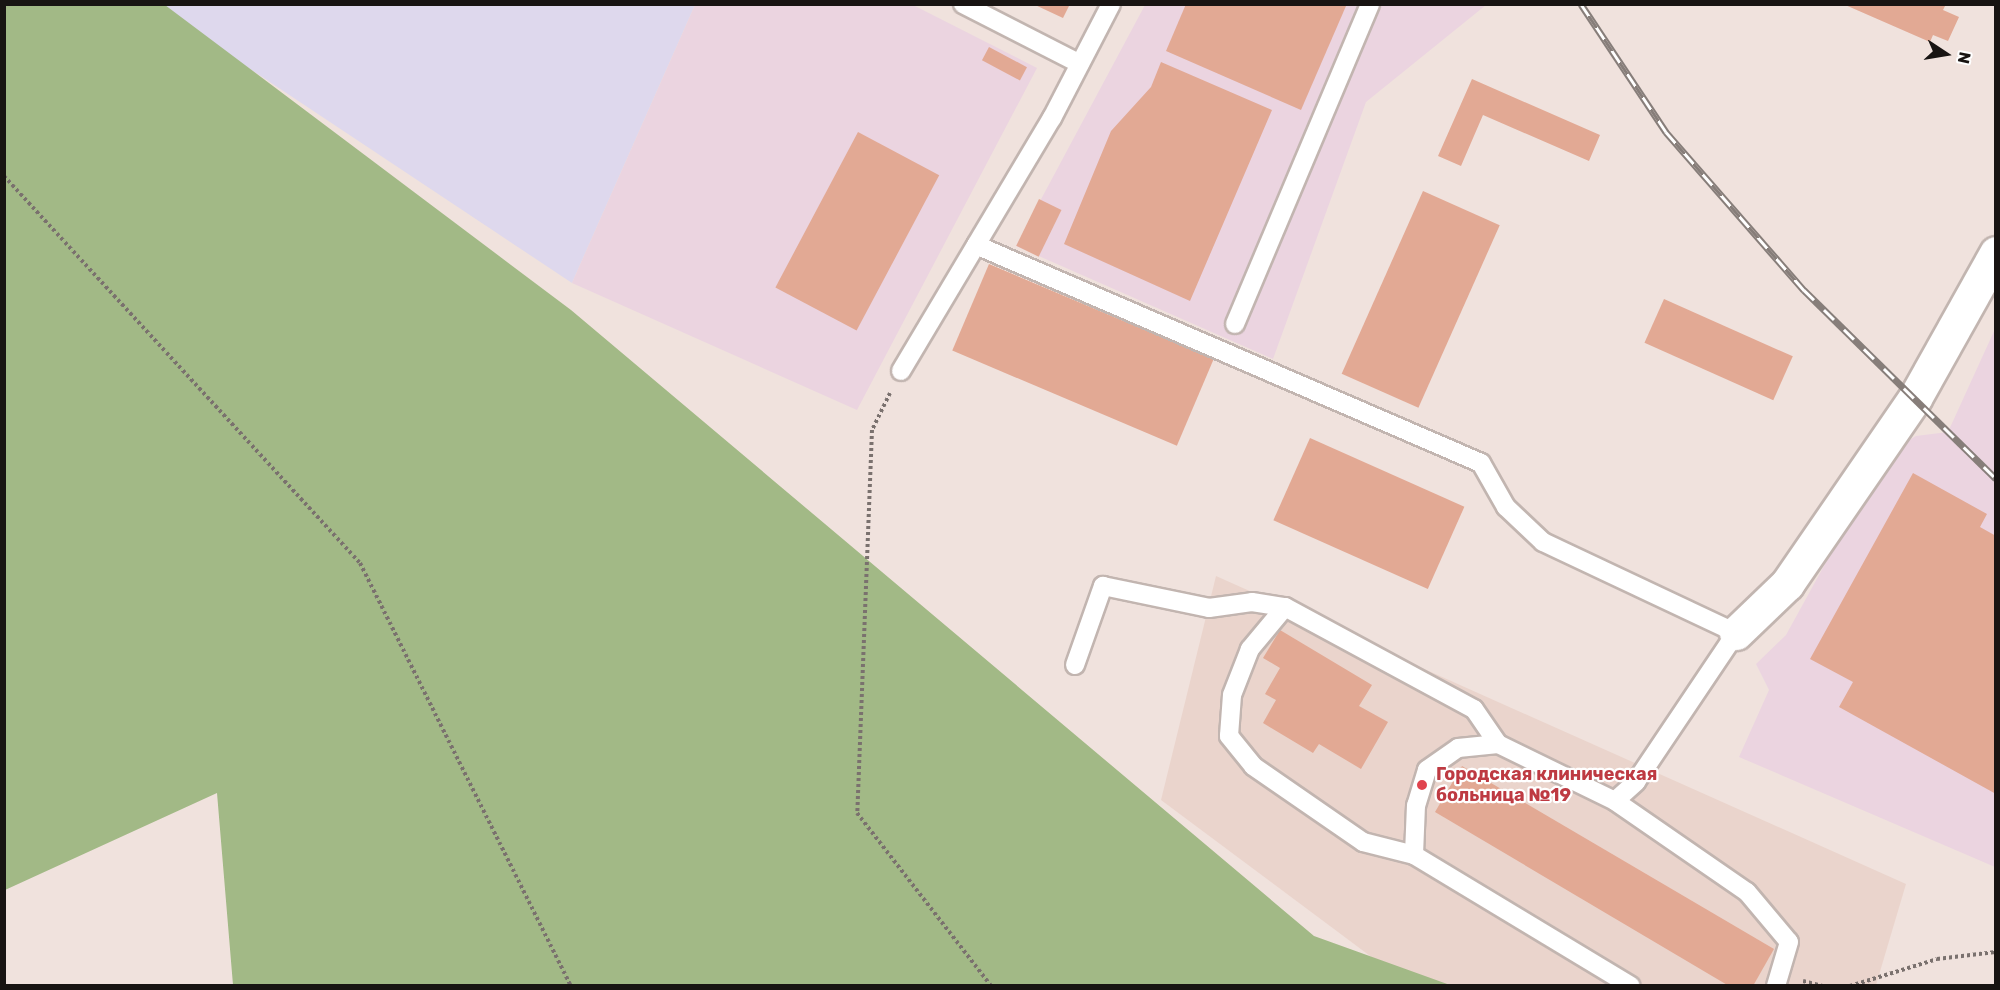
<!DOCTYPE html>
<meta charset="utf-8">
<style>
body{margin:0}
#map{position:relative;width:2000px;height:990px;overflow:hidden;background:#f0e2dd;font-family:Rubik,sans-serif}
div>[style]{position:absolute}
.commercial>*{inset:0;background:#ded8ed}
.industrial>*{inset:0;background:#ebd4e0}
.built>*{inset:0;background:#ead4cc}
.forest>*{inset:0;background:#a2b986}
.building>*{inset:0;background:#e2a994;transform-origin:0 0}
.path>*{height:4px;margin-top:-2px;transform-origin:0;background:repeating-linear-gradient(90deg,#7a716e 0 3px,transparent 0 6px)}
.roads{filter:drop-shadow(2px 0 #c2b5b0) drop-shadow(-2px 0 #c2b5b0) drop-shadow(0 2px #c2b5b0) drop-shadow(0 -2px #c2b5b0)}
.service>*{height:18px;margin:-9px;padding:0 9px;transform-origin:9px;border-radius:9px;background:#fff}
.minor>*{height:33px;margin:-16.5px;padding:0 16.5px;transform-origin:16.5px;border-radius:16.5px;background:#fff}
.rail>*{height:7px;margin-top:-3.5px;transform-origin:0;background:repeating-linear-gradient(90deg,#fff 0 14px,#877e7a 0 28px);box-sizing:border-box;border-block:2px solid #877e7a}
.dots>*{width:16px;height:16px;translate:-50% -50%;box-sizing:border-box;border:3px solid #fff;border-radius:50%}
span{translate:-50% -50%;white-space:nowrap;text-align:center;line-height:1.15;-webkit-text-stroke:4.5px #fff;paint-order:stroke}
.health-label{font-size:18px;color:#be3a42;font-weight:700}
.left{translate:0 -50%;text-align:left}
.frame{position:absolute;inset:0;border:6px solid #181412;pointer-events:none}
.north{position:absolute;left:1916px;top:24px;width:60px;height:60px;-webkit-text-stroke:4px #fff;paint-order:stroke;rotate:102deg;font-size:16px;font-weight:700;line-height:24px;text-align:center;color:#181412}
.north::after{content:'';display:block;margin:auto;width:21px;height:27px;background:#181412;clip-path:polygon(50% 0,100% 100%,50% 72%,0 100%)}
</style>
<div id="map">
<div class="commercial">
<i style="clip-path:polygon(118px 5px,695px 5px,572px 283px,205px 39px)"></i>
</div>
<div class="industrial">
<i style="clip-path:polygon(695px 5px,913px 5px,1037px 68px,857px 410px,572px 283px)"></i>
<i style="clip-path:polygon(1145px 5px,1486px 5px,1366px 102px,1273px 359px,1016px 246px)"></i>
<i style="clip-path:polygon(1995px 329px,1995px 867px,1739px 757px,1769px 690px,1756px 664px,1786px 635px,1885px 455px,1916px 436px,1948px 432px)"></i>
</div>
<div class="built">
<i style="clip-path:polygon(1216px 576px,1906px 884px,1876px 985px,1409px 985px,1161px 800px)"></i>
</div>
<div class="forest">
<i style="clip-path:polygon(4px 5px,165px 5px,571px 310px,1314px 936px,1450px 985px,233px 985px,217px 793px,5px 890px)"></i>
</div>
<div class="building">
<i style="clip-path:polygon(1033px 4px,1070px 4px,1063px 18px)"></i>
<i style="clip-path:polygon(1186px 4px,1343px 4px,1346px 6px,1301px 110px,1166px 51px)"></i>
<i style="clip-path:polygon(1843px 4px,1946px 4px,1943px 10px,1959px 17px,1948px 41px,1933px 35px,1930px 42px)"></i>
<i style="left:989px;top:47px;width:43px;height:15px;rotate:28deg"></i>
<i style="clip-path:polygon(1161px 62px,1272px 110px,1190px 301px,1064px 244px,1111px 131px,1151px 87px)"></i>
<i style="clip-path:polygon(1472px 79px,1600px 135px,1589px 161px,1483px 115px,1461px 166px,1438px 156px)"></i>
<i style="left:858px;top:132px;width:92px;height:176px;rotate:28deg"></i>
<i style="left:1423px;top:191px;width:84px;height:200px;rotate:24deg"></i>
<i style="left:1039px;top:199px;width:25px;height:52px;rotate:26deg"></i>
<i style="left:989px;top:264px;width:244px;height:94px;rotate:23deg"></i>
<i style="left:1664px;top:299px;width:141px;height:48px;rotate:24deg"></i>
<i style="left:1310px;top:438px;width:169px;height:90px;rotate:24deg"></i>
<i style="clip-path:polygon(1913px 473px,1987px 514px,1980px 527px,1996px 536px,1996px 794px,1839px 707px,1853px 682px,1810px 659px)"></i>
<i style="clip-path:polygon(1280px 630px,1372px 685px,1359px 706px,1388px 722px,1361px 769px,1319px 744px,1313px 753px,1263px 723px,1276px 700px,1265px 694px,1280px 668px,1263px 658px)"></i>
<i style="clip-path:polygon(1462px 766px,1774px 949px,1753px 986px,1729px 986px,1435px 812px)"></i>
</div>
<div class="path">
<i style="left:4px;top:176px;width:526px;rotate:47.39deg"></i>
<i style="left:360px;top:563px;width:473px;rotate:63.5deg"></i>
<i style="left:890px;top:393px;width:41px;rotate:115.9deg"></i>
<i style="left:872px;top:430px;width:383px;rotate:92.2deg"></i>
<i style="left:857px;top:813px;width:219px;rotate:52.2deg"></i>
<i style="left:1803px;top:981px;width:21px;rotate:14deg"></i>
<i style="left:1850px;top:986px;width:91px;rotate:-17.2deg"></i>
<i style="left:1937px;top:959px;width:59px;rotate:-6.8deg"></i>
</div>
<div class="roads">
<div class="service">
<i style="left:963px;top:4px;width:131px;rotate:27.1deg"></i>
<i style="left:976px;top:245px;width:550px;rotate:23.35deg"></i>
<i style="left:1481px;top:463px;width:51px;rotate:60.4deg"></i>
<i style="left:1506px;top:507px;width:51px;rotate:43.4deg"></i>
<i style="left:1543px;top:542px;width:213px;rotate:25.2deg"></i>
<i style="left:1736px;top:633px;width:179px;rotate:123.9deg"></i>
<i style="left:1636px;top:782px;width:28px;rotate:138deg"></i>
<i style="left:1615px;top:801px;width:130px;rotate:-154deg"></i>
<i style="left:1498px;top:744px;width:40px;rotate:174.3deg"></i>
<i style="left:1458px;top:748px;width:38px;rotate:145deg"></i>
<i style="left:1427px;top:770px;width:37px;rotate:107deg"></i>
<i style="left:1416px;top:805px;width:50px;rotate:92.3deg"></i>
<i style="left:1235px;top:324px;width:347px;rotate:-67.1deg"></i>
<i style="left:901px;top:371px;width:295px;rotate:-59.2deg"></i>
<i style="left:1052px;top:118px;width:128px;rotate:-62.6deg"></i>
<i style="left:1285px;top:607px;width:55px;rotate:129.8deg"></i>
<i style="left:1250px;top:649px;width:49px;rotate:111.4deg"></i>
<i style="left:1232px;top:695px;width:41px;rotate:94.2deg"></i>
<i style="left:1229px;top:736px;width:38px;rotate:51deg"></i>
<i style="left:1253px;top:766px;width:134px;rotate:34.6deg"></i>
<i style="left:1363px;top:842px;width:53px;rotate:14.3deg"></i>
<i style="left:1414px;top:855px;width:253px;rotate:31.1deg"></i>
<i style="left:1075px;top:665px;width:84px;rotate:-70.5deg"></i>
<i style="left:1103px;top:586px;width:108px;rotate:11.7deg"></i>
<i style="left:1209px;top:608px;width:43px;rotate:-7.9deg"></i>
<i style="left:1252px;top:602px;width:33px;rotate:9deg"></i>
<i style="left:1285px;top:607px;width:215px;rotate:28.4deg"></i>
<i style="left:1474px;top:709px;width:42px;rotate:55.6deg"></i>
<i style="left:1615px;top:801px;width:160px;rotate:34.6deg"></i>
<i style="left:1747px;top:892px;width:65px;rotate:50deg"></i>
<i style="left:1789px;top:942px;width:46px;rotate:106.5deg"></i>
</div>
<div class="minor">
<i style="left:1736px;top:633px;width:71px;rotate:-43.9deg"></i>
<i style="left:1787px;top:584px;width:226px;rotate:-55.5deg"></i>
<i style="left:1915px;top:398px;width:166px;rotate:-60.8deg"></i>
</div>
</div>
<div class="rail">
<i style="left:1581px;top:4px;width:154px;rotate:56.4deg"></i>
<i style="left:1666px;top:132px;width:210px;rotate:48.9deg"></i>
<i style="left:1804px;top:290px;width:269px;rotate:44.5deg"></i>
</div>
<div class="dots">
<i style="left:1422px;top:785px;background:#e0444e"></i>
</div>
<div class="health-label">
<span class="left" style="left:1436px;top:785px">Городская клиническая<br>больница №19</span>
</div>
<div class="frame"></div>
<div class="north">N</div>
</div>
